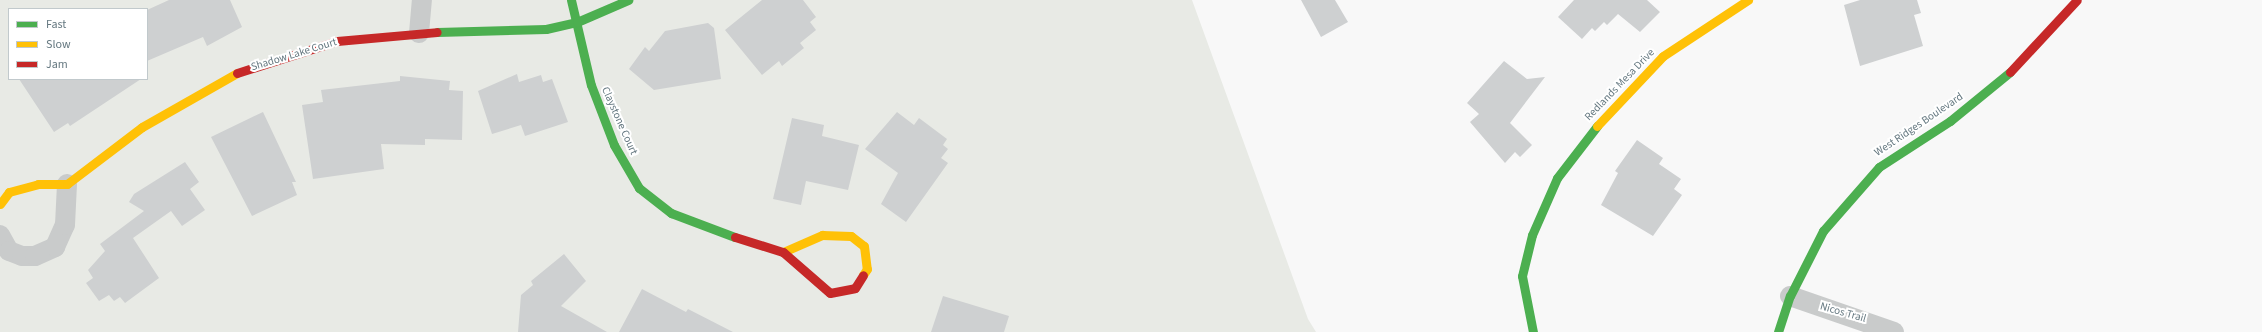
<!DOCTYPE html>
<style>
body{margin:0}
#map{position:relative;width:2262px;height:332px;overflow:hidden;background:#f8f8f8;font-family:"Source Sans 3",sans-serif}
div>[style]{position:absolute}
.green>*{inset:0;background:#e8eae5}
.building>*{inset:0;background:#ced0d1}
.street>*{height:20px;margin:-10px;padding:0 10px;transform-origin:10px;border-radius:10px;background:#c9cbcb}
.fast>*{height:9px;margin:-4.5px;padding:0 4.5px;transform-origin:4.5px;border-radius:4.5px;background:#4caf50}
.slow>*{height:9px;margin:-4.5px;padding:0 4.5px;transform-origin:4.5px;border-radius:4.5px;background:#ffc107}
.jam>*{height:9px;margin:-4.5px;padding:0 4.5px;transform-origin:4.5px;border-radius:4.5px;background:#c62828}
span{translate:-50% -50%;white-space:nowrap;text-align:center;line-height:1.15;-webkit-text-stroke:4px #fff;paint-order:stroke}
.street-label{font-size:11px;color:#657880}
.legend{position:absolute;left:8px;top:8px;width:140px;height:72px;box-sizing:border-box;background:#fff;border:1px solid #c1c9cc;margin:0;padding:5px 7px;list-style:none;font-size:12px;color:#657880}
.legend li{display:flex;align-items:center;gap:8px;height:20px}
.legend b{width:20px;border:1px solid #c1c9cc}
</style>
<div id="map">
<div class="green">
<i style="clip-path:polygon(evenodd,0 0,1192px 0,1308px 319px,1316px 332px,0 332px,0 0,9px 9px,147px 9px,147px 79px,9px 79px,9px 9px)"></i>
</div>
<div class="building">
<i style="clip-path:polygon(169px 0,230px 0,242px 27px,207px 46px,203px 37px,147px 61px,147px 10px)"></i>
<i style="clip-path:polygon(762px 0,803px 0,816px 17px,810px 22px,816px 30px,800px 43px,804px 48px,782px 66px,779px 61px,762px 75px,725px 30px)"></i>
<i style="clip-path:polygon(1301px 0,1335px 0,1348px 22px,1321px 37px)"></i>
<i style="clip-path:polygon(1574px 0,1647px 0,1660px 12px,1640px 32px,1618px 14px,1607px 25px,1604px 22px,1595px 31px,1592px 28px,1582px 39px,1558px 17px)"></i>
<i style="clip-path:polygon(1860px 0,1917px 0,1921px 13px,1914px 15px,1923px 46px,1860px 66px,1844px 5px)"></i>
<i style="clip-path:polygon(708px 23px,714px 28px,721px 79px,654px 90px,629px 69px,645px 47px,649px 51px,665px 31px)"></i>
<i style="clip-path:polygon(1504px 61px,1527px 79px,1545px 77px,1510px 123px,1532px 145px,1520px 157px,1515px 152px,1505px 163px,1470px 122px,1479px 114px,1467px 103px)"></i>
<i style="clip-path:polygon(517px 74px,519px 82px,541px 75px,543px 82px,552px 79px,568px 122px,525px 136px,521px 125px,492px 134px,478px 91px)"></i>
<i style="clip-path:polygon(400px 76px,450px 81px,449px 90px,463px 91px,462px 140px,425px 139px,425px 145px,381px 144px,384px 169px,313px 179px,302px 105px,323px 102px,321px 90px,400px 81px)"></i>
<i style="clip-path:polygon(19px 79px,141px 79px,70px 126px,68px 123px,54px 132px)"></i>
<i style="clip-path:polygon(263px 112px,296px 182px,292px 182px,297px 195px,252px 216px,211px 137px)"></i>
<i style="clip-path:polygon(897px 112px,914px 125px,919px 118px,947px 139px,943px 145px,948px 149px,941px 158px,948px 163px,906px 222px,881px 204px,898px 173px,865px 149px)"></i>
<i style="clip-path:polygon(792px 118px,824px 125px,822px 136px,859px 145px,848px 190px,806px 181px,801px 205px,773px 199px)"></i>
<i style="clip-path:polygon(1637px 140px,1663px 158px,1659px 164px,1681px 179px,1674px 189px,1682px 195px,1653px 236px,1601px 205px,1618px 173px,1615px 171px)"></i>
<i style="clip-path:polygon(185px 162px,199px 182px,190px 189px,205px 210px,182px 226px,171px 211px,133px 238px,159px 278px,125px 303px,120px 297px,114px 301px,109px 295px,99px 301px,86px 283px,93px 278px,88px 270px,105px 251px,100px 244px,144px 211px,129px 202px,134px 194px)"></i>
<i style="clip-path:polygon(564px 254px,586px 281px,561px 306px,607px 332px,518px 332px,521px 295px,533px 285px,531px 281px)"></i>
<i style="clip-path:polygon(642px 289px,686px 312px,688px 309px,733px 332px,619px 332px)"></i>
<i style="clip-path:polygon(943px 296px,1009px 316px,1004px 332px,931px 332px)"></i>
</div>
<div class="street">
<i style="left:419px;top:33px;width:33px;rotate:-85deg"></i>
<i style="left:0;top:235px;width:18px;rotate:61deg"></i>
<i style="left:9px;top:251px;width:14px;rotate:21deg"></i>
<i style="left:22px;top:256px;width:13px"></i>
<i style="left:35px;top:256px;width:22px;rotate:-24deg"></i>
<i style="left:55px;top:247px;width:24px;rotate:-66deg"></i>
<i style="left:65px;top:225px;width:41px;rotate:-87.2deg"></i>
<i style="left:1790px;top:296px;width:110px;rotate:19.1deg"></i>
</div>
<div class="fast">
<i style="left:571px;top:0;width:87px;rotate:76.8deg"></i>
<i style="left:591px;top:85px;width:64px;rotate:69deg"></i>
<i style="left:614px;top:145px;width:50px;rotate:59.8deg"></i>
<i style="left:639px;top:188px;width:41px;rotate:38deg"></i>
<i style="left:671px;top:213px;width:68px;rotate:20.6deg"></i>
<i style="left:437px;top:32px;width:109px;rotate:-1.6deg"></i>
<i style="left:546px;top:29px;width:32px;rotate:-13deg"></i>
<i style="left:577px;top:22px;width:56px;rotate:-23.3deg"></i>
<i style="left:1533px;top:332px;width:57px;rotate:-101.1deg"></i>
<i style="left:1522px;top:276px;width:42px;rotate:-76.3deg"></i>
<i style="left:1532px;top:235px;width:62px;rotate:-66.3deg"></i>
<i style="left:1557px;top:178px;width:66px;rotate:-52.4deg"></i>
<i style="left:1778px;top:332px;width:38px;rotate:-72deg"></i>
<i style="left:1790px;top:296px;width:73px;rotate:-63.1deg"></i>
<i style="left:1823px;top:231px;width:85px;rotate:-48.8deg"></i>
<i style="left:1879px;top:167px;width:85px;rotate:-32.9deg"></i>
<i style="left:1950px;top:121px;width:77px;rotate:-39.2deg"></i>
</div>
<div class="slow">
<i style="left:1597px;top:126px;width:96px;rotate:-46.7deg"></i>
<i style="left:1663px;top:56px;width:102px;rotate:-33.4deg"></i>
<i style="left:0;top:204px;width:15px;rotate:-53deg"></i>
<i style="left:9px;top:192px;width:30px;rotate:-15deg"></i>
<i style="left:38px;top:184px;width:29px"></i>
<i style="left:67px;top:184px;width:94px;rotate:-37.2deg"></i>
<i style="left:142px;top:127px;width:109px;rotate:-29.6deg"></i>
<i style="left:783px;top:252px;width:43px;rotate:-23.6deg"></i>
<i style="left:822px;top:235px;width:29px;rotate:2deg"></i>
<i style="left:851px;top:236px;width:16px;rotate:38deg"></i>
<i style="left:864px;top:246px;width:23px;rotate:83deg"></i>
<i style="left:867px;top:269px;width:7px;rotate:124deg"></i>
</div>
<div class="jam">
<i style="left:2010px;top:72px;width:98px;rotate:-47.1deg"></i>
<i style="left:237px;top:73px;width:105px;rotate:-17.7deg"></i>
<i style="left:337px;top:41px;width:100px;rotate:-5.1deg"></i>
<i style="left:735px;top:237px;width:50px;rotate:17.4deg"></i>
<i style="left:783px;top:252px;width:62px;rotate:41.1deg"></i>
<i style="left:830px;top:293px;width:25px;rotate:-11deg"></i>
<i style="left:855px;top:288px;width:15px;rotate:-58deg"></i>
</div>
<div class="street-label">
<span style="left:294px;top:55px;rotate:-17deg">Shadow Lake Court</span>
<span style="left:1620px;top:85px;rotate:-46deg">Redlands Mesa Drive</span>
<span style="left:619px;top:121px;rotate:66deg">Claystone Court</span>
<span style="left:1919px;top:125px;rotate:-34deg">West Ridges Boulevard</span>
<span style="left:1843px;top:313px;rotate:16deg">Nicos Trail</span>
</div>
<ul class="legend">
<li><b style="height:5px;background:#4caf50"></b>Fast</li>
<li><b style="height:5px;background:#ffc107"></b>Slow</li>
<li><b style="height:5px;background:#c62828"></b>Jam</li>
</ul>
</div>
